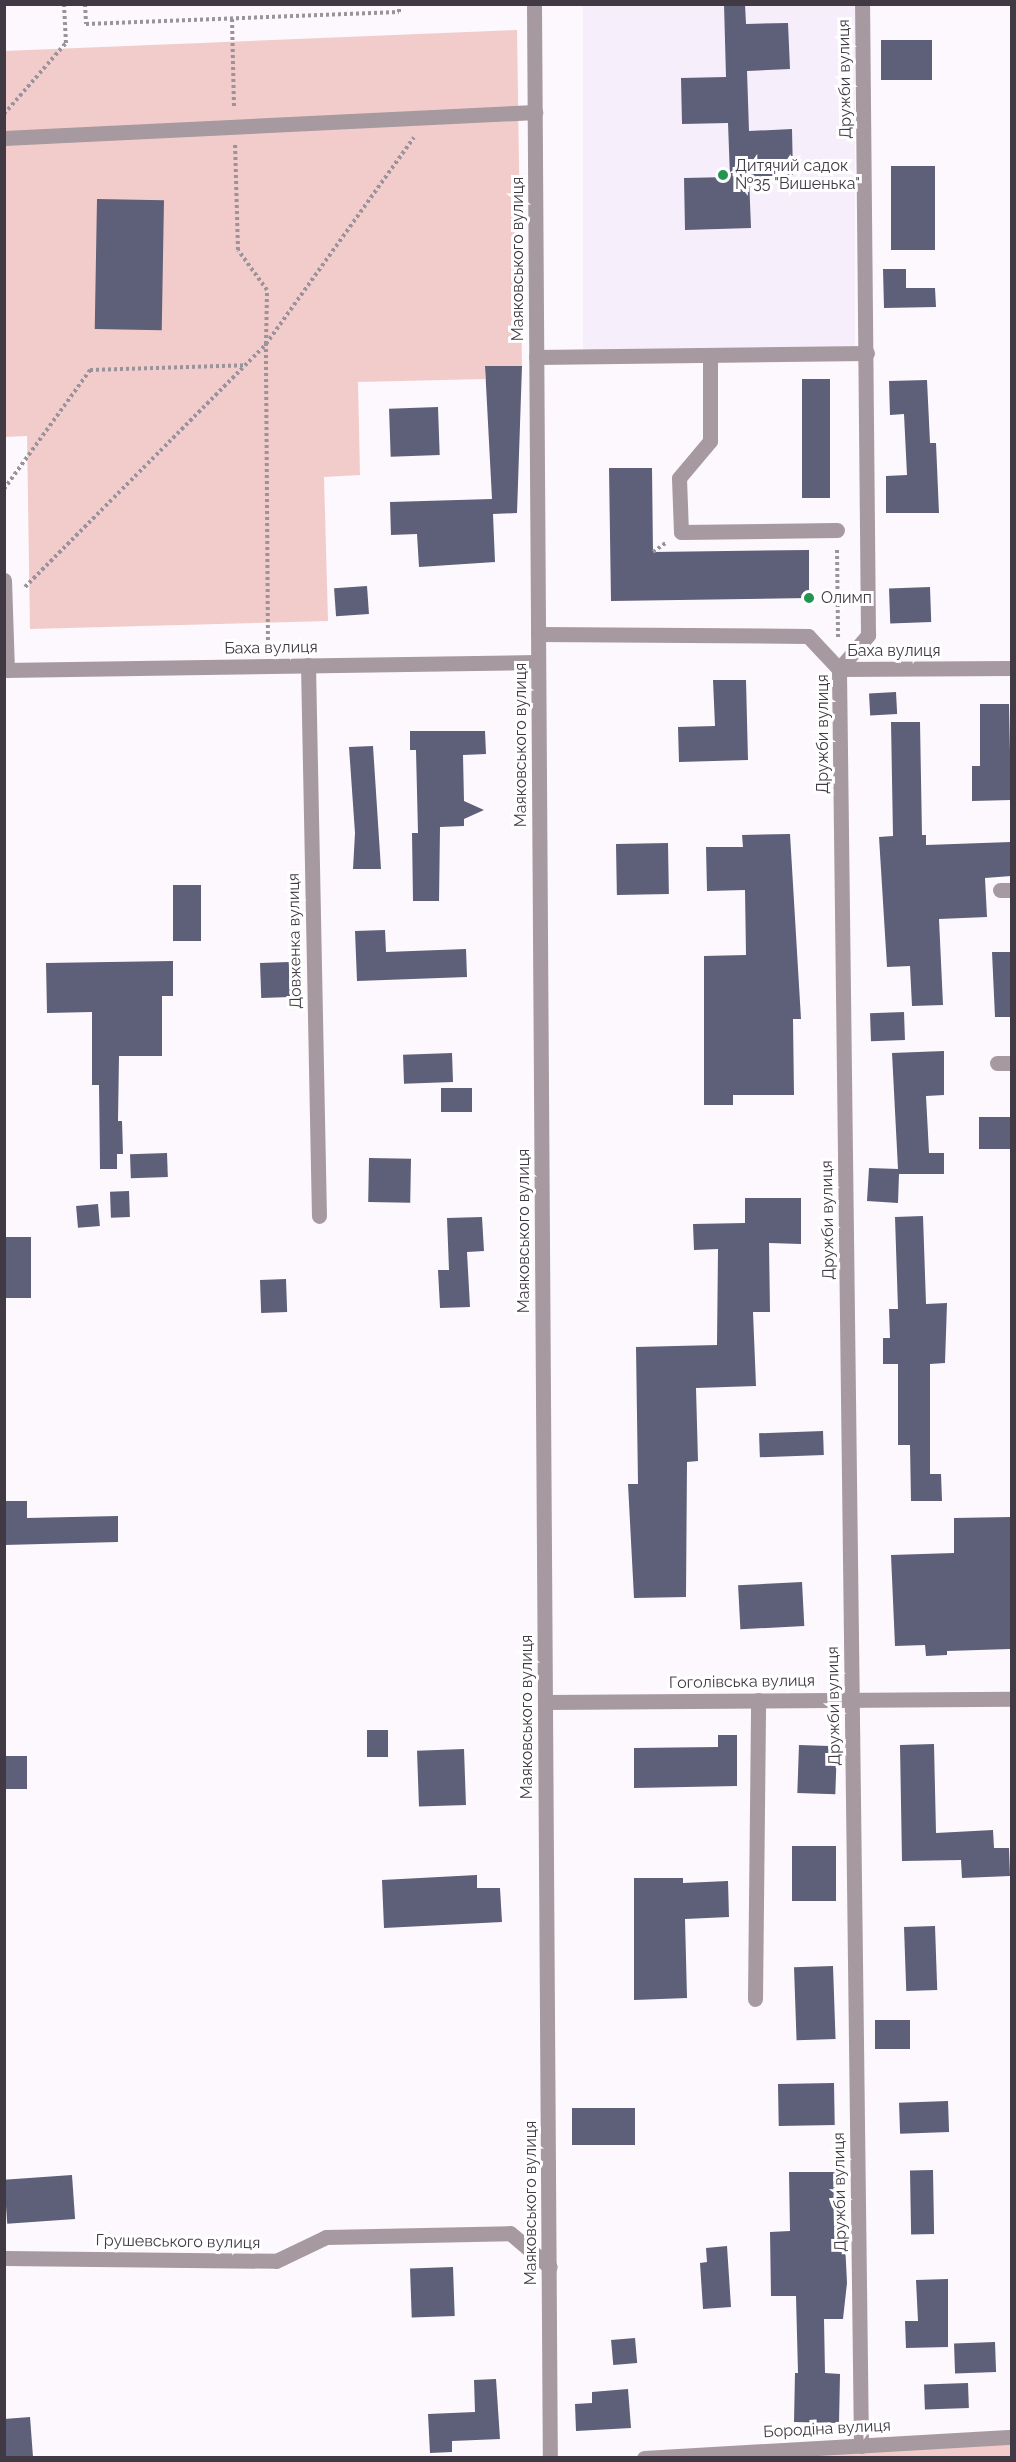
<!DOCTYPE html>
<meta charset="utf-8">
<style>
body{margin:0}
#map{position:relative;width:1016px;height:2462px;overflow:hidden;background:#fcf8fd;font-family:Raleway,sans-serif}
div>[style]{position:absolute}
.built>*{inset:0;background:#f7eefb;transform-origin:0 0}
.green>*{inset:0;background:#f2ccca}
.building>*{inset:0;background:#5e5f78;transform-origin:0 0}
.path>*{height:4px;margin-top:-2px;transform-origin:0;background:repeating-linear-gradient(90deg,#99939b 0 3px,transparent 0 6px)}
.minor>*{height:15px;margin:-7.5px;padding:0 7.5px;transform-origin:7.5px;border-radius:7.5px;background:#a6999f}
.dots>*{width:16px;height:16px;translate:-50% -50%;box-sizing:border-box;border:3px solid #fff;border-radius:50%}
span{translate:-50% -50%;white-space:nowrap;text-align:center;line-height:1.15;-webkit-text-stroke:6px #fff;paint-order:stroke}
.street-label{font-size:16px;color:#413a44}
.poi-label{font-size:16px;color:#413a44}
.left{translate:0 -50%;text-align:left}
.frame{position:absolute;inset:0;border:6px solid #413a44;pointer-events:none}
</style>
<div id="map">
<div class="built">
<i style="left:583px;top:5px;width:272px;height:345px"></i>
</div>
<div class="green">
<i style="clip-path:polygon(517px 30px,522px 366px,485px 366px,485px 379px,358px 382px,360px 475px,324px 477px,328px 621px,30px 629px,27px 436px,4px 437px,4px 51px)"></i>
<i style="clip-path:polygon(1011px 2437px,1011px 2457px,686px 2457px)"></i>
</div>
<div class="building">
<i style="clip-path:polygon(724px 4px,745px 4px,746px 24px,788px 23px,790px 69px,747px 71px,749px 131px,792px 129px,793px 175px,749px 177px,751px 228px,685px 230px,684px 178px,730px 177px,728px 123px,682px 124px,681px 78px,726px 77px)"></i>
<i style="left:881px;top:40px;width:51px;height:40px"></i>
<i style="left:891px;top:166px;width:44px;height:84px"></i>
<i style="left:97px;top:199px;width:67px;height:130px;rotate:1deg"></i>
<i style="clip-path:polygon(883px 269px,906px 269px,906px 288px,935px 288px,936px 307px,884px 308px)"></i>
<i style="clip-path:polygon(485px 366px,522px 366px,517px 513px,493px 514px,495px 562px,419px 567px,417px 534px,391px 535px,390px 502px,492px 499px)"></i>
<i style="left:802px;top:379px;width:28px;height:119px"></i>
<i style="clip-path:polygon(927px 380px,930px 443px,936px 443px,939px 513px,886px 513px,886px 476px,907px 475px,904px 414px,890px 415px,889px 381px)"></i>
<i style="left:438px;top:407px;width:48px;height:49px;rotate:88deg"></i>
<i style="clip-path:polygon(609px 468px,652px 468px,653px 552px,809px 550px,809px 598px,611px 601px)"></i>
<i style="left:367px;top:586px;width:28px;height:33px;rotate:86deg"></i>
<i style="left:930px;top:587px;width:35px;height:41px;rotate:88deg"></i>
<i style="clip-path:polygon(713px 680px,746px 680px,748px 760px,679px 762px,678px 727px,715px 726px)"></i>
<i style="left:896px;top:692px;width:22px;height:27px;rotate:87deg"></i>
<i style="clip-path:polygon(980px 704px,1009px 704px,1011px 800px,972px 801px,972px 766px,980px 766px)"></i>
<i style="clip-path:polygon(891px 722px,920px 722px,922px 835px,926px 835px,926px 845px,1011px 842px,1011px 876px,985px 878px,987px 917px,939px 919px,943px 1005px,912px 1006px,910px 966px,887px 967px,879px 837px,893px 836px)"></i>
<i style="clip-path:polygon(410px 731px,485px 731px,486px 754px,463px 755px,464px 801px,484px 810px,464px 819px,464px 826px,440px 827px,439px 901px,413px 901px,412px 833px,418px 833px,416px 750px,410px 750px)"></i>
<i style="clip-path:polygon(373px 746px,381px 869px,353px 869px,355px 833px,349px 747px)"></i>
<i style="clip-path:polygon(790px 834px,801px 1019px,793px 1019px,794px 1095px,733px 1095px,733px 1105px,704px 1105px,704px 956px,746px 955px,745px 890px,707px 891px,706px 847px,743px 847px,742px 835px)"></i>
<i style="left:668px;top:843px;width:51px;height:52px;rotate:89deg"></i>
<i style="left:173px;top:885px;width:28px;height:56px"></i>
<i style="clip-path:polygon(385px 930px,386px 952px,466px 949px,467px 977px,357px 981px,355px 931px)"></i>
<i style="clip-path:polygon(992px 952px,1011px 952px,1011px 1017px,995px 1017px)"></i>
<i style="clip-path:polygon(173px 961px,173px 996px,162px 996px,162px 1056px,119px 1056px,118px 1121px,122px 1121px,123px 1154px,117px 1154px,117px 1169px,100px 1169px,99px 1085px,92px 1085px,92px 1012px,47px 1013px,46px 963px)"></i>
<i style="left:289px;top:962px;width:35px;height:29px;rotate:88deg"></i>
<i style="left:904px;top:1012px;width:28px;height:34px;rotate:88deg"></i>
<i style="clip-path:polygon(944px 1051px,944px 1095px,926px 1096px,929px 1153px,944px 1153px,944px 1174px,899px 1174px,898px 1203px,867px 1201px,869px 1168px,898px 1169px,892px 1053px)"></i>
<i style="left:452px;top:1053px;width:29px;height:49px;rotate:88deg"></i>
<i style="left:441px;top:1088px;width:31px;height:24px"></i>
<i style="left:1011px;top:1117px;width:32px;height:32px;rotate:90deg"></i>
<i style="left:167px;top:1153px;width:24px;height:37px;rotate:88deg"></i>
<i style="left:369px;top:1158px;width:42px;height:44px;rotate:1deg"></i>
<i style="left:129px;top:1191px;width:26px;height:19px;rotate:88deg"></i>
<i style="clip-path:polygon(745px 1198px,801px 1198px,801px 1244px,769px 1243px,770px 1312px,753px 1312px,756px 1386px,696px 1388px,698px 1461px,687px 1462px,686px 1597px,634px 1598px,628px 1484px,638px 1484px,636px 1347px,717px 1345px,718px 1249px,694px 1250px,693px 1224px,745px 1223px)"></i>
<i style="left:98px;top:1204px;width:22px;height:22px;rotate:85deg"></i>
<i style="clip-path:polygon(923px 1216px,926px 1304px,947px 1303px,945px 1363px,930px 1364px,930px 1474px,941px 1474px,942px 1501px,911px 1501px,910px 1445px,898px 1445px,898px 1364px,883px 1364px,883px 1338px,890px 1338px,889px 1309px,898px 1309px,895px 1217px)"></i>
<i style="clip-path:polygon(482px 1217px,484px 1251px,467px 1252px,470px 1307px,440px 1308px,438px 1270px,449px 1270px,447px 1218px)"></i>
<i style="left:4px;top:1237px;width:27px;height:61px"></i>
<i style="left:286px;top:1279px;width:33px;height:26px;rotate:88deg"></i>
<i style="left:823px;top:1431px;width:24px;height:64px;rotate:88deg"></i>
<i style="clip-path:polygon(4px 1501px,27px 1501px,27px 1518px,118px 1516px,118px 1542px,4px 1545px)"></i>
<i style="clip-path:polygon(1011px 1517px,1010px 1649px,947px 1651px,947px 1655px,926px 1656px,925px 1645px,895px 1646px,891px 1555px,954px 1553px,954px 1518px)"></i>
<i style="left:802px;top:1582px;width:44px;height:64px;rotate:87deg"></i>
<i style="left:367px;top:1730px;width:21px;height:27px"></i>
<i style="clip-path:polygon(718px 1735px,737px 1735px,737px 1786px,634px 1788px,634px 1748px,718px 1747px)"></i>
<i style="clip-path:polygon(934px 1744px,936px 1833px,993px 1830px,994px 1848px,1009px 1848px,1010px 1876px,962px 1878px,961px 1860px,902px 1861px,900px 1745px)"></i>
<i style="left:799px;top:1745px;width:38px;height:48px;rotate:2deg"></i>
<i style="left:464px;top:1749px;width:56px;height:47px;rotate:88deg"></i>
<i style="left:4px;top:1756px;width:23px;height:33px"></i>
<i style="left:792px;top:1846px;width:44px;height:55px"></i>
<i style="clip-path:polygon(477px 1875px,477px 1888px,500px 1888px,502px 1922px,384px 1928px,382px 1880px)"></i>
<i style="clip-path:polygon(634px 1878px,683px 1878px,683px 1883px,728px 1881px,729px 1917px,685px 1919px,687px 1998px,634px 2000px)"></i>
<i style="left:935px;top:1926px;width:64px;height:31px;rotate:88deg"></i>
<i style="left:833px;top:1966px;width:73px;height:39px;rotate:88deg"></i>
<i style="left:875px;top:2020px;width:35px;height:29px"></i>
<i style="left:834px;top:2083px;width:42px;height:56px;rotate:89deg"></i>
<i style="left:948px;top:2101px;width:31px;height:49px;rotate:88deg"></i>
<i style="left:635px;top:2108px;width:37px;height:63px;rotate:90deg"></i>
<i style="left:933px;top:2170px;width:64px;height:23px;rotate:89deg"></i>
<i style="clip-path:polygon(789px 2172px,835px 2172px,835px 2223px,844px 2223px,847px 2283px,843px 2319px,824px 2319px,825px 2373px,840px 2374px,839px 2423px,794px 2422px,795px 2373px,798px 2373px,796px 2296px,771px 2296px,770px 2232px,790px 2231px)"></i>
<i style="left:72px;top:2175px;width:44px;height:68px;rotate:86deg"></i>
<i style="clip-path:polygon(727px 2246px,731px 2307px,703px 2309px,700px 2263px,707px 2262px,706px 2248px)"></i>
<i style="left:453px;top:2267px;width:49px;height:43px;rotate:88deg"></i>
<i style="clip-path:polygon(948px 2279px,948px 2347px,906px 2348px,905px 2321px,918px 2321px,916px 2280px)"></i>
<i style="left:635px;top:2338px;width:25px;height:24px;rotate:85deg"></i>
<i style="left:995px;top:2342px;width:30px;height:41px;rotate:88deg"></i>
<i style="clip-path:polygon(496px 2379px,500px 2439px,452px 2441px,452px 2452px,430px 2453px,428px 2414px,475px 2412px,474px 2380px)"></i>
<i style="left:968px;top:2383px;width:25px;height:44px;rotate:88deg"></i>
<i style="clip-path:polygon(628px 2389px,631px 2428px,576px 2431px,575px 2404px,592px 2403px,592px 2392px)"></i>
<i style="clip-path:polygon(30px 2417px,33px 2457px,4px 2457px,4px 2419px)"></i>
</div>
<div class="path">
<i style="left:85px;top:4px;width:20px;rotate:87deg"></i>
<i style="left:86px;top:24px;width:313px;rotate:-2.2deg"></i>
<i style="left:399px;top:12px;width:8px;rotate:-90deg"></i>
<i style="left:232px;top:19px;width:89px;rotate:88.7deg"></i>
<i style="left:4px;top:114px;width:94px;rotate:-48.9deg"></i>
<i style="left:66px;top:43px;width:39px;rotate:-93deg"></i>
<i style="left:4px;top:489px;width:147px;rotate:-54.1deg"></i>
<i style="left:90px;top:370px;width:155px;rotate:-1.8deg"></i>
<i style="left:837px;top:550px;width:88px;rotate:89.3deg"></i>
<i style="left:653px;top:552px;width:17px;rotate:-36deg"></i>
<i style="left:25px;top:587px;width:342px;rotate:-45.2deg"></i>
<i style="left:266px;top:344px;width:54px;rotate:-88.9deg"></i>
<i style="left:267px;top:290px;width:49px;rotate:-125.9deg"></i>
<i style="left:238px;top:250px;width:105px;rotate:-91.6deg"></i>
<i style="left:268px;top:646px;width:302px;rotate:-90.4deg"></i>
<i style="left:266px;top:344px;width:254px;rotate:-54.4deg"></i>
</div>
<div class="minor">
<i style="left:534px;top:4px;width:2454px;rotate:89.63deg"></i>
<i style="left:4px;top:138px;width:532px;rotate:-2.8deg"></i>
<i style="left:710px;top:355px;width:86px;rotate:90deg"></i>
<i style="left:710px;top:441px;width:48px;rotate:130deg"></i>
<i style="left:679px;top:478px;width:54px;rotate:87.9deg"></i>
<i style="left:681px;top:532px;width:156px;rotate:-0.7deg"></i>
<i style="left:536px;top:357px;width:331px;rotate:-0.7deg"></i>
<i style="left:4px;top:580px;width:90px;rotate:88.1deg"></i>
<i style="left:538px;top:634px;width:270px;rotate:0.4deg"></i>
<i style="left:808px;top:636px;width:45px;rotate:46.8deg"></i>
<i style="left:839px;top:669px;width:173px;rotate:-0.3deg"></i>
<i style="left:308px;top:665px;width:551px;rotate:88.86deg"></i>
<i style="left:4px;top:670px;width:534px;rotate:-0.86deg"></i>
<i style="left:1000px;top:890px;width:12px"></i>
<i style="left:997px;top:1063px;width:15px"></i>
<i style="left:545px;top:1702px;width:467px;rotate:-0.4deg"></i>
<i style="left:755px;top:1999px;width:299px;rotate:-89.4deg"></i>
<i style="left:4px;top:2258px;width:272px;rotate:0.6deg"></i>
<i style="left:276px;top:2261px;width:55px;rotate:-25.6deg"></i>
<i style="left:326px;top:2237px;width:184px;rotate:-1.2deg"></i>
<i style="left:510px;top:2233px;width:52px;rotate:40.4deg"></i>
<i style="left:861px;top:2446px;width:1777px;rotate:-90.71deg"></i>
<i style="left:839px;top:669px;width:45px;rotate:-49.5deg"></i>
<i style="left:868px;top:635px;width:631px;rotate:-90.54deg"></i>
<i style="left:644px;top:2458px;width:369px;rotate:-3.3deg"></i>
</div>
<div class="dots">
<i style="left:723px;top:175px;background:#249550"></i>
<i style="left:809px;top:598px;background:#249550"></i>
</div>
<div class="street-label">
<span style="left:845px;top:79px;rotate:-91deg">Дружби вулиця</span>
<span style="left:518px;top:259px;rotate:-90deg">Маяковського вулиця</span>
<span style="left:271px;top:648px;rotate:-1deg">Баха вулиця</span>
<span style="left:894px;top:651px">Баха вулиця</span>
<span style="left:823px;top:734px;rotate:-90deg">Дружби вулиця</span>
<span style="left:521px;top:745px;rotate:-90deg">Маяковського вулиця</span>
<span style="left:295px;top:941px;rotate:-91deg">Довженка вулиця</span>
<span style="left:828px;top:1220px;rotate:-91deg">Дружби вулиця</span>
<span style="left:524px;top:1231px;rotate:-90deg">Маяковського вулиця</span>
<span style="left:742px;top:1682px;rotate:-1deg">Гоголівська вулиця</span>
<span style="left:834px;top:1706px;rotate:-91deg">Дружби вулиця</span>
<span style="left:527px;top:1717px;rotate:-90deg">Маяковського вулиця</span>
<span style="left:840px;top:2192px;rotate:-91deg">Дружби вулиця</span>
<span style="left:531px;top:2203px;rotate:-90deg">Маяковського вулиця</span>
<span style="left:178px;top:2242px;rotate:1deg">Грушевського вулиця</span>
<span style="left:827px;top:2429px;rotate:-3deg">Бородіна вулиця</span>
</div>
<div class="poi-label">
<span class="left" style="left:735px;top:175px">Дитячий садок<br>№35 "Вишенька"</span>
<span class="left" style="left:821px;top:598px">Олимп</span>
</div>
<div class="frame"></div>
</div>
